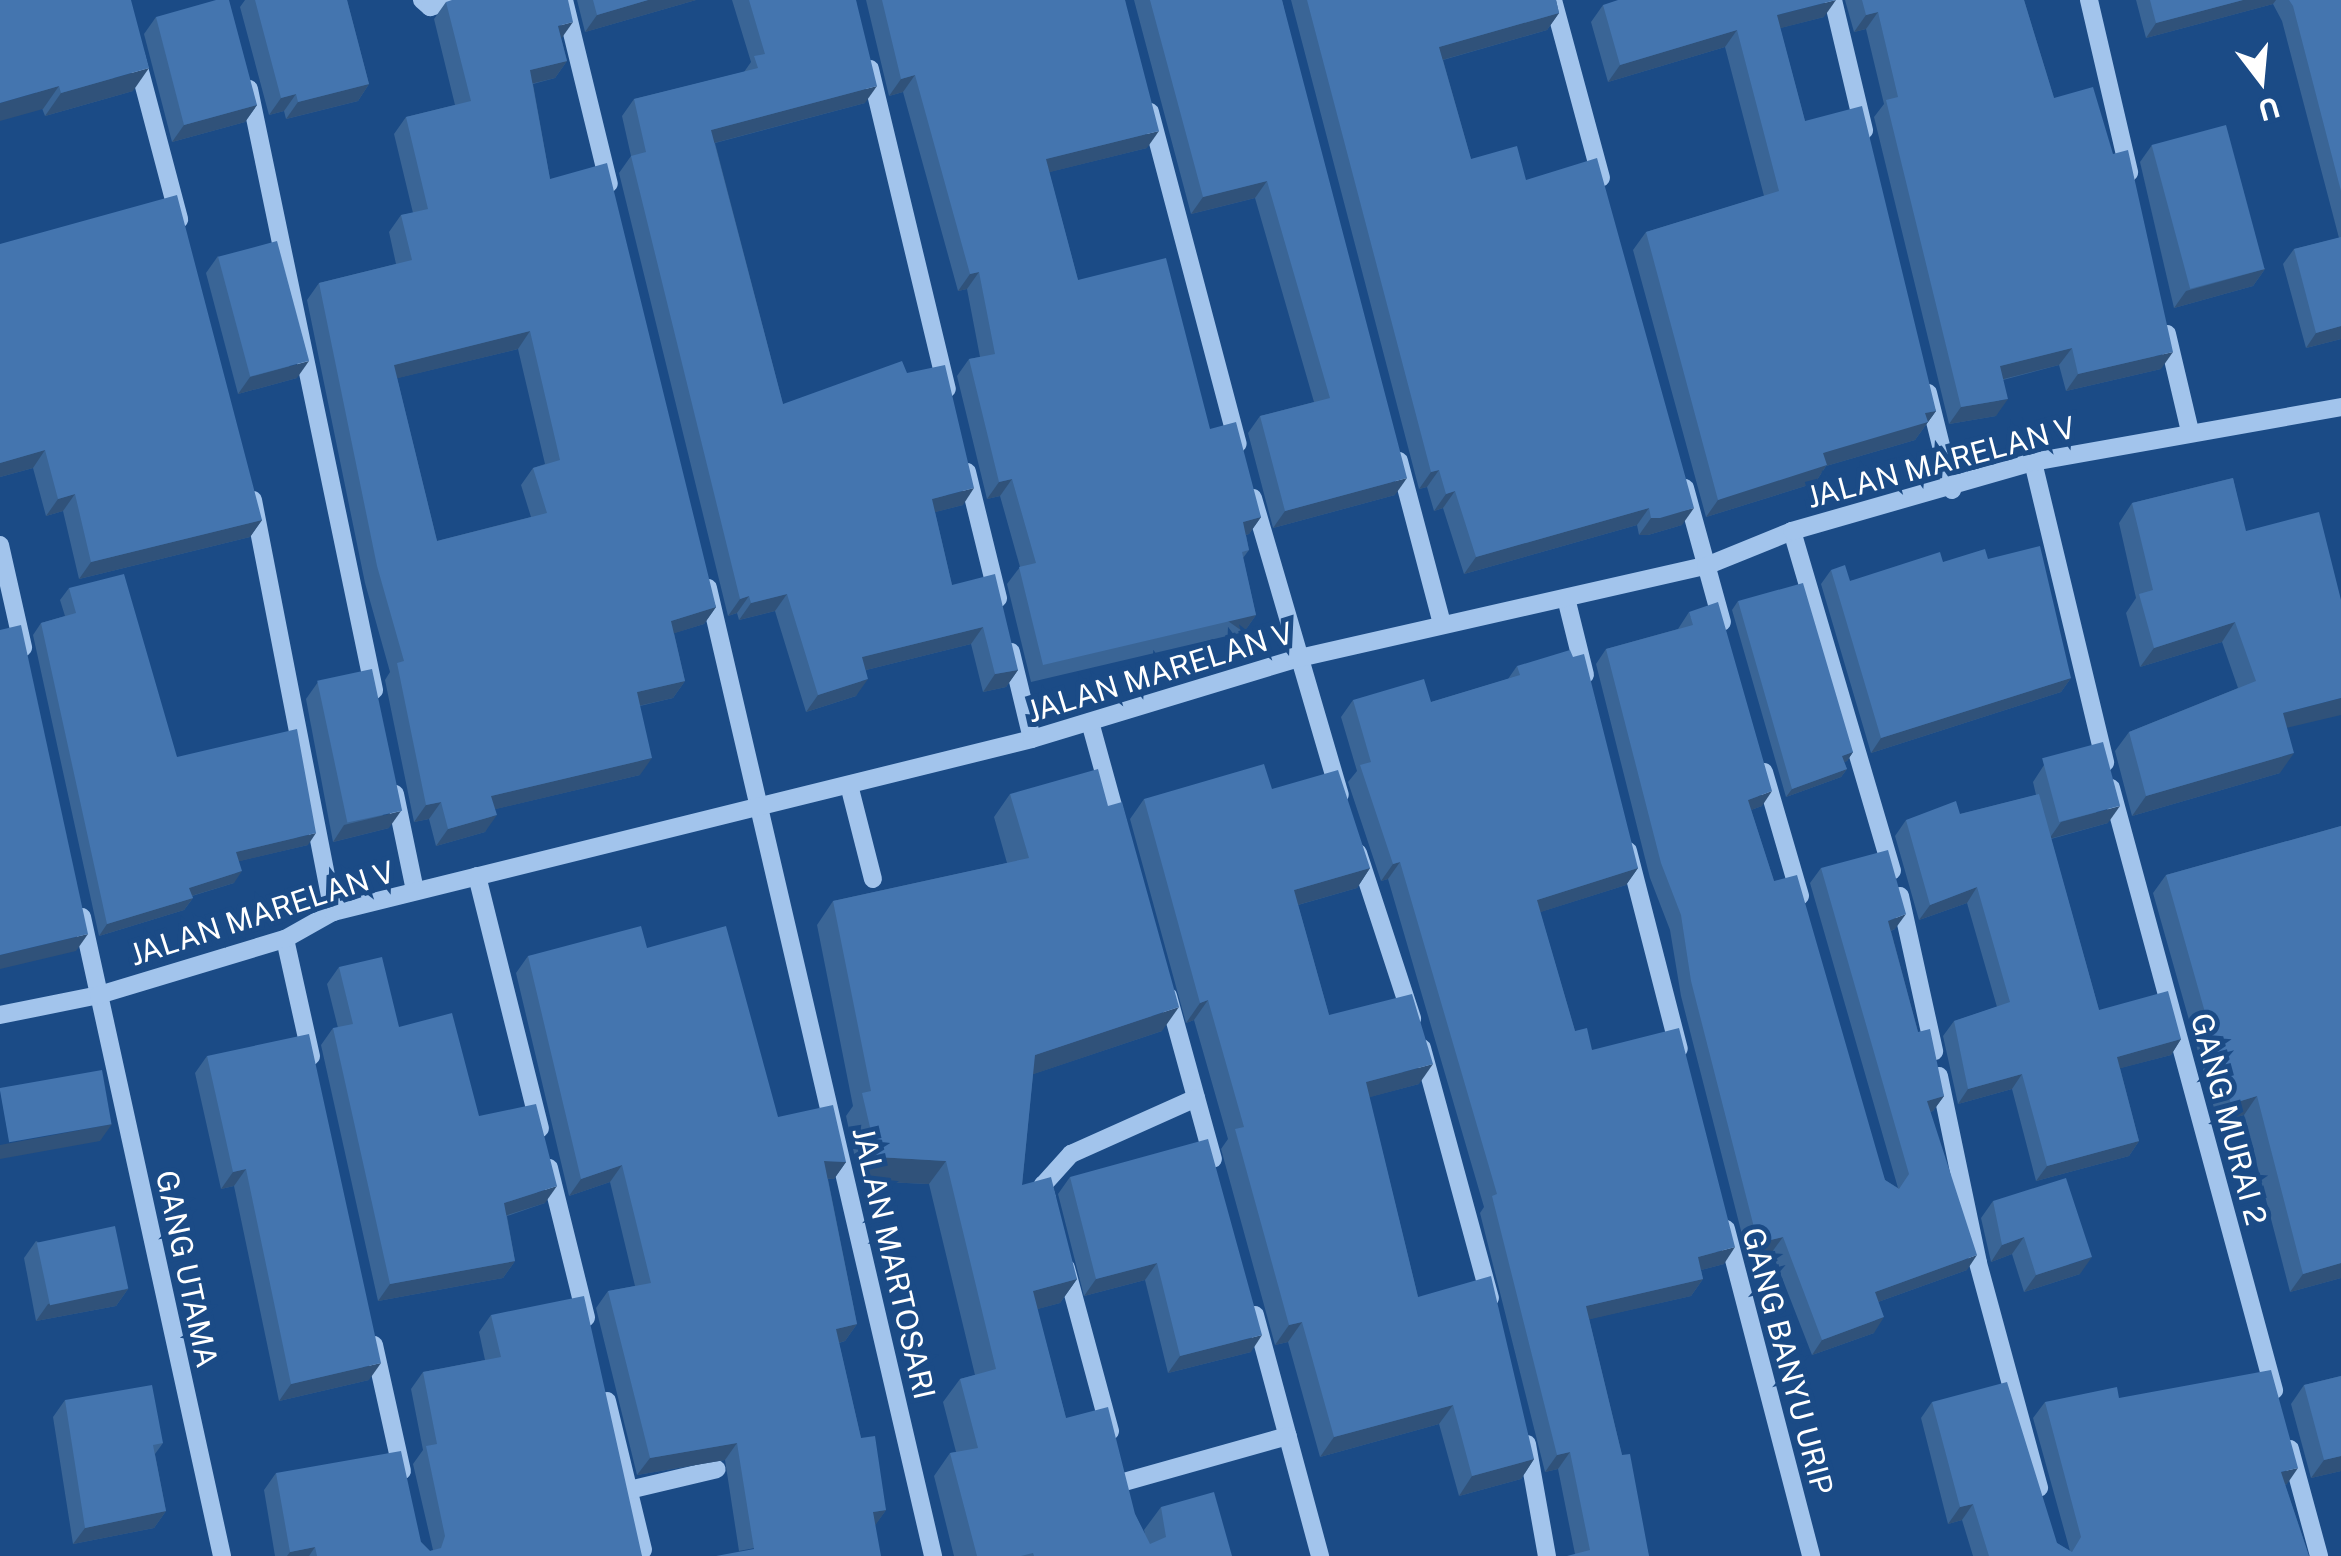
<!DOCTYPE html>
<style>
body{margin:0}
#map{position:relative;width:2341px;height:1556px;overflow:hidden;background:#1b4b86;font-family:"Public Sans",sans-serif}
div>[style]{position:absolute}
.minor>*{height:18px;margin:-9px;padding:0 9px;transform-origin:9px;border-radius:9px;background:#a2c4ec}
.wall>*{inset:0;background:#3a6596}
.shaded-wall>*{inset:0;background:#30527a;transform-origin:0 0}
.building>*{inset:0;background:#4475af;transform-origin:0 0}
span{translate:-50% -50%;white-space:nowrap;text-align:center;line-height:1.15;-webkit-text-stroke:10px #1b4b86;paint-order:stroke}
.street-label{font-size:30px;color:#fff}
.north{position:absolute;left:2211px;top:30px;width:100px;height:100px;-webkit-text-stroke:8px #1b4b86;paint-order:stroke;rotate:164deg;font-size:28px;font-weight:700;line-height:40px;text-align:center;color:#fff}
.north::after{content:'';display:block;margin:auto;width:35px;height:45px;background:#fff;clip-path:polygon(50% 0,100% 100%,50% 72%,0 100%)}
</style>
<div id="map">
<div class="minor">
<i style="left:422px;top:0;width:11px;rotate:41deg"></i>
<i style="left:430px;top:7px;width:26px;rotate:-16deg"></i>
<i style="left:564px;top:0;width:189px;rotate:76.3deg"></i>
<i style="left:1553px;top:0;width:184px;rotate:74.9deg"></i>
<i style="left:1833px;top:0;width:134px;rotate:76.6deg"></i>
<i style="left:2089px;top:0;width:177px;rotate:76.9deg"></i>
<i style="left:136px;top:56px;width:169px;rotate:75.2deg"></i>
<i style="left:870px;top:69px;width:329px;rotate:76.5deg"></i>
<i style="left:249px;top:89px;width:614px;rotate:78.25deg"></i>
<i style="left:1150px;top:112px;width:343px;rotate:75.2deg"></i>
<i style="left:2167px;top:334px;width:100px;rotate:76.7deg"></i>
<i style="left:1928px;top:393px;width:100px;rotate:76.1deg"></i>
<i style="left:1399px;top:461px;width:169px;rotate:75.2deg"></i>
<i style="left:2033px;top:462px;width:309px;rotate:76.5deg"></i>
<i style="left:967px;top:472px;width:130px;rotate:76.2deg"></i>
<i style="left:1685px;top:488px;width:139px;rotate:74.6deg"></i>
<i style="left:1253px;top:498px;width:309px;rotate:73.7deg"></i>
<i style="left:253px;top:500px;width:420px;rotate:79deg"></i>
<i style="left:1792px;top:531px;width:354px;rotate:73.6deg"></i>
<i style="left:0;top:545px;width:105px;rotate:77.3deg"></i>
<i style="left:708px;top:588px;width:994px;rotate:76.91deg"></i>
<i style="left:1566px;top:598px;width:79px;rotate:76.1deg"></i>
<i style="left:1011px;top:652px;width:89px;rotate:76.4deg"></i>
<i style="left:1090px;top:722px;width:109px;rotate:74.6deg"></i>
<i style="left:1764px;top:772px;width:129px;rotate:73.8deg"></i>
<i style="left:849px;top:785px;width:97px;rotate:75.7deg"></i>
<i style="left:2111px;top:788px;width:624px;rotate:74.85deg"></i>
<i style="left:395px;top:794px;width:99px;rotate:78.3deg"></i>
<i style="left:1628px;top:851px;width:204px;rotate:75.6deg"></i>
<i style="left:1358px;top:853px;width:174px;rotate:71.9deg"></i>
<i style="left:477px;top:876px;width:260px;rotate:76deg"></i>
<i style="left:1900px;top:896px;width:159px;rotate:77.6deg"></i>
<i style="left:82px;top:917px;width:654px;rotate:77.64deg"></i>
<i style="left:285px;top:939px;width:120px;rotate:77.5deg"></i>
<i style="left:1168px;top:996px;width:169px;rotate:74.6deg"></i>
<i style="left:0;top:1015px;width:101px;rotate:-11.4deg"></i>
<i style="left:99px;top:995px;width:194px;rotate:-16.8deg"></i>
<i style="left:285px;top:939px;width:55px;rotate:-29.4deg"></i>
<i style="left:333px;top:912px;width:720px;rotate:-13.9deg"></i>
<i style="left:1032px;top:739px;width:275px;rotate:-16.9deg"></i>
<i style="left:1295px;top:659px;width:421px;rotate:-12.8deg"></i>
<i style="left:1706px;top:566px;width:93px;rotate:-22.1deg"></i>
<i style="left:1792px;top:531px;width:251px;rotate:-16deg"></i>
<i style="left:2033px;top:462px;width:313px;rotate:-10.1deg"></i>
<i style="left:1422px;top:1048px;width:259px;rotate:74.8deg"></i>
<i style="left:1939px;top:1076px;width:191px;rotate:78.2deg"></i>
<i style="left:1978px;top:1263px;width:233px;rotate:74.8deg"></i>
<i style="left:549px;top:1168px;width:154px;rotate:76.1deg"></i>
<i style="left:1047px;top:1199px;width:15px;rotate:-106deg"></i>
<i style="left:1043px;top:1185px;width:42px;rotate:-47.9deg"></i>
<i style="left:1071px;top:1154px;width:137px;rotate:-24.1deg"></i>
<i style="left:1726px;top:1229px;width:338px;rotate:75.4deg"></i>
<i style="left:1066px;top:1268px;width:169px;rotate:74.9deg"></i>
<i style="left:1255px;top:1315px;width:250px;rotate:74.9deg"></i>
<i style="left:374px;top:1345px;width:129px;rotate:77.5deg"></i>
<i style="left:607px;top:1401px;width:153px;rotate:76.4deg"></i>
<i style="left:1527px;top:1444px;width:114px;rotate:79.9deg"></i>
<i style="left:2290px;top:1449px;width:111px;rotate:74.8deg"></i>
<i style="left:1124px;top:1482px;width:170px;rotate:-15.7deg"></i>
<i style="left:629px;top:1490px;width:90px;rotate:-13.4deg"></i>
</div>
<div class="wall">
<i style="clip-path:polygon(0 0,133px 91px,45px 116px)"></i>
<i style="clip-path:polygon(245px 0,347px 0,369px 84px,358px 101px,286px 119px,284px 111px,269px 115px,240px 7px)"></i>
<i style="clip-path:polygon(577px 0,696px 0,585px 32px)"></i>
<i style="clip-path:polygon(732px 0,856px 0,865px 103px,715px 143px,783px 404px,963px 505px,935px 512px,952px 585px,1018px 670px,1006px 687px,983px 692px,971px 644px,866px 670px,856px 696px,806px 712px,775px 611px,739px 620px,737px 613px,728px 616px,619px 173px,631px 156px,622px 116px,634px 99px,744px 72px,751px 62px)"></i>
<i style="clip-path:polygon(866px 0,1125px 0,1147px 148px,1049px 172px,1078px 280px,1210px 429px,1261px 517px,1249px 534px,1246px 535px,1249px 550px,1243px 558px,1256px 615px,1244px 632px,1031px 682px,1007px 584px,1020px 567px,1000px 496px,987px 499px,957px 376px,969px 359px,980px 357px,967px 289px,958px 291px,903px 92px,889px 96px)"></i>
<i style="clip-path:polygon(1134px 0,1282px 0,1395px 495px,1273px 528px,1248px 433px,1260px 416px,1314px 402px,1255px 198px,1191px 214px)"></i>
<i style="clip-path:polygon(1291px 0,1556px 0,1559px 13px,1547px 30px,1443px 60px,1471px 159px,1526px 180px,1682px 525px,1648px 535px,1639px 535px,1637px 525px,1464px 574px,1443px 508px,1434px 511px,1427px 487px,1419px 489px)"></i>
<i style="clip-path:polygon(1845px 0,2024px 0,2054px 98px,2161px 369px,2066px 391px,2059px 365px,2003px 380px,1996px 416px,1949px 424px,1874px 117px,1884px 104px,1866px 29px,1854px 32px)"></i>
<i style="clip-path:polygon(2136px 0,2341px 0,2341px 339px,2306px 348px,2283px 264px,2294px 249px,2339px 238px,2282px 21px,2273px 4px,2146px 38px)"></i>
<i style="clip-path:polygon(evenodd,446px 2px,561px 38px,567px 61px,555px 78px,533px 84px,550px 179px,716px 607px,704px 624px,674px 633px,685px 681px,673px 698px,640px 706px,640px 775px,495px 809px,485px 832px,436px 846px,429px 819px,414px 822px,385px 680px,390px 672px,365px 583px,307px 300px,319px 283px,396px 264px,389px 232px,401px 215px,413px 213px,394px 134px,406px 117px,455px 105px,434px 19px,446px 2px,518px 349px,545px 464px,533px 468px,521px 485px,531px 517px,437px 541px,397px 378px,518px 349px)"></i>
<i style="clip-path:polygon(1603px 5px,1824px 17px,1780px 28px,1805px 121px,1936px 411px,1915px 440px,1826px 466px,1815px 483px,1706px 517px,1633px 250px,1646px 232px,1764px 196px,1725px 47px,1608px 82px,1591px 22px)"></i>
<i style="clip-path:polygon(156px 17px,257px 105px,245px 122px,172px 142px,144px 34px)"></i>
<i style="clip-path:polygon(2152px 145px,2265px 269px,2253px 286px,2174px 308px,2140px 162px)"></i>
<i style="clip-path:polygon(0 244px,262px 520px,250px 537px,79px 579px,63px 511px,46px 516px,33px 468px,0 477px)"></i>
<i style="clip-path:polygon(218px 256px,297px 378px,238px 394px,206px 273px)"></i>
<i style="clip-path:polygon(2233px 478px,2287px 728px,2280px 773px,2132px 816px,2115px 751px,2129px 732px,2238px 688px,2222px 642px,2140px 667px,2126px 613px,2136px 598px,2119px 523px,2132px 503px)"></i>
<i style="clip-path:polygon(1988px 559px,2071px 678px,2061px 692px,1871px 753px,1821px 584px,1831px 570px,1850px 581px,1943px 562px)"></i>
<i style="clip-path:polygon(69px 588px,177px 757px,308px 845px,239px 861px,234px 883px,192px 896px,193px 898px,184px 910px,99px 936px,33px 635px,41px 623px,65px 616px,60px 600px)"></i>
<i style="clip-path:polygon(1738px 601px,1853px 752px,1847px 761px,1844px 762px,1847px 769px,1841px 777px,1786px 797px,1732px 610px)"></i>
<i style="clip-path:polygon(1689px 612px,1762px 806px,1751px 810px,1774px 881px,1885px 1180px,1898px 1188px,1810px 883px,1821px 868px,1895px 929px,1891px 931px,1918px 1032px,1944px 1096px,1933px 1111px,1930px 1112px,1967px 1270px,1878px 1302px,1874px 1333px,1812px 1355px,1772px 1252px,1748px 1258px,1681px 996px,1670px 930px,1650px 878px,1596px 664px,1606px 649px,1678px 629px)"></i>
<i style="clip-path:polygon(1517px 666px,1638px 868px,1626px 885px,1540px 912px,1575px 1031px,1592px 1050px,1724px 1264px,1701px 1270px,1703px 1279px,1691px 1296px,1589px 1319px,1622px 1455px,1649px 1556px,1575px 1554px,1558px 1469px,1545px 1472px,1480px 1213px,1484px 1207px,1388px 879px,1381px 881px,1348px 782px,1357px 771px,1341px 717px,1353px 700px,1431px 702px,1508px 679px)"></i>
<i style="clip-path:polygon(318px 682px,389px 828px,333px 842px,306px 699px)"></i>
<i style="clip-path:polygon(2044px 765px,2108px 823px,2051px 839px,2099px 1010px,2181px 1039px,2171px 1055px,2120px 1068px,2139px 1141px,2129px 1156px,2036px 1181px,2012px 1089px,1958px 1104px,1943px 1036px,1954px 1021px,1997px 1007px,1967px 903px,1919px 920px,1895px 836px,1906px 820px,1960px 814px,2036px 795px,2033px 782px)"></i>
<i style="clip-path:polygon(1272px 789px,1370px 868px,1357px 888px,1298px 905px,1329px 1015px,1419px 1084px,1369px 1097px,1418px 1297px,1534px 1459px,1521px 1479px,1459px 1496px,1439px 1424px,1320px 1457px,1288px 1342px,1275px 1345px,1221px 1149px,1228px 1139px,1194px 1020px,1186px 1023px,1130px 819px,1144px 799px)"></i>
<i style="clip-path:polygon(1010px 794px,1162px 1031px,1033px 1074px,1022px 1185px,1077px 1279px,1060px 1303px,1037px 1309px,1066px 1418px,1135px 1514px,1145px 1534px,1144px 1530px,1161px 1507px,1232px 1556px,954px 1556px,934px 1476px,950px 1453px,956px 1452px,943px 1402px,960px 1379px,975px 1375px,929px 1184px,860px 1181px,846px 1116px,853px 1106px,817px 925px,833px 901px,1007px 863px,994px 817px)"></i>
<i style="clip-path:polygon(2341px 826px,2341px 1278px,2290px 1292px,2244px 1115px,2218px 1122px,2153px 893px,2166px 875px)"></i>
<i style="clip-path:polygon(647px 948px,778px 1117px,846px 1162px,834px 1179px,828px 1179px,857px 1324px,845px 1341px,839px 1343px,861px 1438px,886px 1510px,875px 1525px,739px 1551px,725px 1460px,637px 1475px,596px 1308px,608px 1291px,635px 1286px,610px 1182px,569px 1196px,516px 973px,528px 956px)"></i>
<i style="clip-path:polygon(339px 967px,399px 1027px,479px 1116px,545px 1203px,507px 1216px,515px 1261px,503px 1278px,378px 1301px,321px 1045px,333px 1028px,338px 1028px,327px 984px)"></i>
<i style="clip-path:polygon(207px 1056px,369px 1380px,279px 1401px,234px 1186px,221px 1189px,195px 1073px)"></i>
<i style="clip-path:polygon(1070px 1177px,1251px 1352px,1168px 1373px,1145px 1280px,1084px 1296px,1058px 1194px)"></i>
<i style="clip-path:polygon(1993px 1201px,2080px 1274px,2024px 1292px,2012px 1254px,1991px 1262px,1981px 1218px)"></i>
<i style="clip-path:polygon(36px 1241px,128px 1289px,116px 1306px,36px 1321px,24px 1258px)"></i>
<i style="clip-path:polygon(491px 1315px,642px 1556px,275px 1556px,264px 1490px,276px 1473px,421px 1542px,430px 1551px,433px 1550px,413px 1464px,423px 1450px,411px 1389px,423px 1372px,485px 1360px,479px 1332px)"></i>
<i style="clip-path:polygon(2341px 1376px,2341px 1471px,2311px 1478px,2291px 1404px,2304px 1385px)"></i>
<i style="clip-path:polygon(2119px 1398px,2287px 1484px,2285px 1485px,2309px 1556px,1973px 1556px,1962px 1520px,1948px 1524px,1921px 1418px,1932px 1402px,2057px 1543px,2070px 1551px,2033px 1418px,2045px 1402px)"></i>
<i style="clip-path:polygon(65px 1400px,163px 1443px,155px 1454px,166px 1511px,154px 1528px,73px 1544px,53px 1417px)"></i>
</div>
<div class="shaded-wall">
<i style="clip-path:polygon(648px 0,696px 0,585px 32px,597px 15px)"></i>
<i style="clip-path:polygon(1836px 0,1824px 17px,1765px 32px,1777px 15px)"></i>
<i style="clip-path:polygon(2243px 0,2276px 0,2273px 4px,2146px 38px,2156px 23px)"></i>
<i style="clip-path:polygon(1878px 12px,1866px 29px,1854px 32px,1866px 15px)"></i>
<i style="clip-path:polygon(1559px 13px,1547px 30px,1428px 64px,1439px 47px)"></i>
<i style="clip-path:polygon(573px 22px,561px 39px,558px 26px)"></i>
<i style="clip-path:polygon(1737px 30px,1725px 47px,1608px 82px,1620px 65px)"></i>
<i style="clip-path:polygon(567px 61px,555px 78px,518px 87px,530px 70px)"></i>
<i style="clip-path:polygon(149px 68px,133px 91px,45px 116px,61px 93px)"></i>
<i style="clip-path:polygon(915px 75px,903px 92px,889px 96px,901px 79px)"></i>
<i style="clip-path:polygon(369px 84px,358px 101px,286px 119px,298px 102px)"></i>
<i style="clip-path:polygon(59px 86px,43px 109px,0 121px,0 103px)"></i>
<i style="clip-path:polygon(877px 86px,865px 103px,699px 147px,711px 130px)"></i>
<i style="clip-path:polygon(296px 94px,284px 111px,269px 115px,281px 98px)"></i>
<i style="clip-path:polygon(257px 105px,245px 122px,172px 142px,184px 125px)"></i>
<i style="clip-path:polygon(1159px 131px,1147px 148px,1034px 176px,1046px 159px)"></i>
<i style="clip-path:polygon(1267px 181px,1255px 198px,1191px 214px,1203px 197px)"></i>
<i style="clip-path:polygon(2265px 269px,2253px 286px,2174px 308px,2186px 291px)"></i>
<i style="clip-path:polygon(979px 272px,967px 289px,958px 291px,970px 274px)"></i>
<i style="clip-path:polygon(2341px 326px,2341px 339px,2306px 348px,2316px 333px)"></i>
<i style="clip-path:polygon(530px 331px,518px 349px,382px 382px,394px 365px)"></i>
<i style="clip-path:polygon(2072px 348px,2059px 365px,1988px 383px,2000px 366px)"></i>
<i style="clip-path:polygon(2173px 352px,2161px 369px,2066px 391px,2078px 374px)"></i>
<i style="clip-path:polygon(309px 361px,297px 378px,238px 394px,250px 377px)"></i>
<i style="clip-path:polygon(2008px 399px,1996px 416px,1949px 424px,1961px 407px)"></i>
<i style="clip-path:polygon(1936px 411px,1915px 440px,1826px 466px,1815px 483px,1706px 517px,1718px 500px,1823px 453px,1925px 413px)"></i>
<i style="clip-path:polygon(45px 450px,33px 468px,0 477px,0 463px)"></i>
<i style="clip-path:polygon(1439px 470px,1427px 487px,1419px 489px,1431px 472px)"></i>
<i style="clip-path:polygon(1407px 478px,1395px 495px,1273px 528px,1285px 511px)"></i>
<i style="clip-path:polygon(1012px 479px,1000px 496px,987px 499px,999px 482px)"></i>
<i style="clip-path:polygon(974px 488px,963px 505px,920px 516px,932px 499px)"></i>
<i style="clip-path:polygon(1455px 491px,1443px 508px,1434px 511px,1446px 494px)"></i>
<i style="clip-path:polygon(75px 494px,63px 511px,46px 516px,58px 499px)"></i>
<i style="clip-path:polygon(1649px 508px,1637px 525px,1464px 574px,1476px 557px)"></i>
<i style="clip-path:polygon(1694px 508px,1682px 525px,1648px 535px,1639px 535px,1651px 518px)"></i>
<i style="clip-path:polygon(1261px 517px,1249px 534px,1231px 539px,1243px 522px)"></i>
<i style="clip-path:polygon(262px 520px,250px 537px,79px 579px,91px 562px)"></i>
<i style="clip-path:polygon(787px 594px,775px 611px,739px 620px,751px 603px)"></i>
<i style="clip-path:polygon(749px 596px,737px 613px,728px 616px,740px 599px)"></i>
<i style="clip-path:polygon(716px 607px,704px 624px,659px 638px,671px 621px)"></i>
<i style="left:1256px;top:615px;width:21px;height:219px;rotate:125deg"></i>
<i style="clip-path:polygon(2235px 622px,2222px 642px,2140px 667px,2154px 648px)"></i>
<i style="clip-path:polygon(983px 627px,971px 644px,850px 674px,862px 657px)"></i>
<i style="clip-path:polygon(1018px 670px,1006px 687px,983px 692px,995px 674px)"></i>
<i style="clip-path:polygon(2071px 678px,2061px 692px,1871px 753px,1881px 738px)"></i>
<i style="clip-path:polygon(868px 679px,856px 696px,806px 712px,818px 695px)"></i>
<i style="clip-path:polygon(685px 681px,673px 698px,625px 709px,637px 692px)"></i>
<i style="clip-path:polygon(2341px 698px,2341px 715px,2269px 732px,2283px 713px)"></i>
<i style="clip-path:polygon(1853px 752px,1847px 761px,1836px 765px,1842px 756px)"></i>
<i style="clip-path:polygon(2294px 753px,2280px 773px,2132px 816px,2146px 796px)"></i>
<i style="clip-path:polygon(652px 758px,640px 775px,479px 813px,491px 796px)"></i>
<i style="clip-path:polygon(1847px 769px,1841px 777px,1786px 797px,1792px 789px)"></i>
<i style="clip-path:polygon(1772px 791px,1762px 806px,1737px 815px,1748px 800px)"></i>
<i style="clip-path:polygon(441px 802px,429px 819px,414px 822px,426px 805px)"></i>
<i style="clip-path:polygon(2120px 806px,2108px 823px,2049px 839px,2061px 822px)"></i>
<i style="clip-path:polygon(401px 811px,389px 828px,333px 842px,344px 825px)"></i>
<i style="clip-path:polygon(497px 815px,485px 832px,436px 846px,448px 829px)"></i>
<i style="clip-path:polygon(316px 833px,308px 845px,228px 864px,236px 852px)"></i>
<i style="clip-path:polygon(1400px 862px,1388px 879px,1381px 881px,1393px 864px)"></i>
<i style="clip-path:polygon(1370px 868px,1357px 888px,1280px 910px,1294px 890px)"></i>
<i style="clip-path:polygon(1638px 868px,1626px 885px,1525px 917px,1537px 900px)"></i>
<i style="clip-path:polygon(242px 871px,234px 883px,181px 899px,189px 888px)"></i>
<i style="clip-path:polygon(1977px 887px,1967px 903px,1919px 920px,1930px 905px)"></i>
<i style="clip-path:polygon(193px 898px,184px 910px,99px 936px,107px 924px)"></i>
<i style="clip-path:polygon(1906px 914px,1895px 929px,1878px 936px,1888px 921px)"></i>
<i style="clip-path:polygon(88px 934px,76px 951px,0 969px,0 955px)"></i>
<i style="clip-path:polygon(1208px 1000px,1194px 1020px,1186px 1023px,1200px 1003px)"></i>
<i style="clip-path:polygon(1179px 1007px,1162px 1031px,1019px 1079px,1035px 1055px)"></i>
<i style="clip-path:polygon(2181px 1039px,2171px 1055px,2106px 1072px,2117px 1057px)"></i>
<i style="clip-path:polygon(1433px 1064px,1419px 1084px,1352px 1102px,1366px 1082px)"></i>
<i style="clip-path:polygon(2022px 1074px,2012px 1089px,1958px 1104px,1968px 1089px)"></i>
<i style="clip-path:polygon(1944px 1096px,1933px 1111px,1916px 1116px,1927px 1101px)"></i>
<i style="clip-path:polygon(2257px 1096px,2244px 1115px,2218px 1122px,2231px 1104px)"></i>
<i style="clip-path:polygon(112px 1124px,100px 1141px,0 1159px,0 1145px)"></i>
<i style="clip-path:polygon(2139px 1141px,2129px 1156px,2036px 1181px,2047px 1166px)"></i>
<i style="clip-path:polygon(877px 1157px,946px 1161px,929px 1184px,860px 1181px)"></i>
<i style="clip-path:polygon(824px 1161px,846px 1162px,834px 1179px,812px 1178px)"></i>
<i style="clip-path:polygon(622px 1165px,610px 1182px,569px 1196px,581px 1179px)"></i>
<i style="clip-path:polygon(246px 1169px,234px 1186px,221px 1189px,233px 1172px)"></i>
<i style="clip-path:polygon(557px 1186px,545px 1203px,492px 1220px,504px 1203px)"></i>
<i style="clip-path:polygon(1783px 1237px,1772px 1252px,1748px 1258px,1758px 1243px)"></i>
<i style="clip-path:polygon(2024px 1237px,2012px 1254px,1991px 1262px,2002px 1245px)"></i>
<i style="clip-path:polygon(1735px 1247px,1724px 1264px,1686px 1274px,1698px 1257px)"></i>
<i style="clip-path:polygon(1977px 1255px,1967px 1270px,1864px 1307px,1875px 1292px)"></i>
<i style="clip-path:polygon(2092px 1257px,2080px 1274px,2024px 1292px,2036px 1275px)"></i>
<i style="clip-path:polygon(515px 1261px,503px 1278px,378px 1301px,390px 1284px)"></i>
<i style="clip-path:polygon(1157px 1263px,1145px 1280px,1084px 1296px,1096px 1279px)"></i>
<i style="clip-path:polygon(2341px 1263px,2341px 1278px,2290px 1292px,2303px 1274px)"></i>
<i style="clip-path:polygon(1077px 1279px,1060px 1303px,1016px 1315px,1033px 1291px)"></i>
<i style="clip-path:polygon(1703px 1279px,1691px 1296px,1574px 1323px,1586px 1306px)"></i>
<i style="clip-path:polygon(128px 1289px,116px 1306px,36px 1321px,48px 1304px)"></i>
<i style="clip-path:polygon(1884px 1317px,1874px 1333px,1812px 1355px,1822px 1340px)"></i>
<i style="clip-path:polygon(1302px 1322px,1288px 1342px,1275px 1345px,1289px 1325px)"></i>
<i style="clip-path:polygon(857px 1324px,845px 1341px,824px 1347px,836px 1329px)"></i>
<i style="clip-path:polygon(1262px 1335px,1251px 1352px,1168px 1373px,1180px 1356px)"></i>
<i style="clip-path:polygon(381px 1363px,369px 1380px,279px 1401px,291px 1384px)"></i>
<i style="clip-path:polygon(1453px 1405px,1439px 1424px,1320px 1457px,1334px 1437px)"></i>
<i style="clip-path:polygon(737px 1443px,725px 1460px,637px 1475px,650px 1458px)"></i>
<i style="clip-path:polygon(1570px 1452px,1558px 1469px,1545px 1472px,1557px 1455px)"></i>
<i style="clip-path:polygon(2341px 1456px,2341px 1471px,2311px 1478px,2324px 1460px)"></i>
<i style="clip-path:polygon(1534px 1459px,1521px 1479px,1459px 1496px,1472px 1476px)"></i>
<i style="clip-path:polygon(2298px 1468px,2287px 1484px,2270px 1488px,2281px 1472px)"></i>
<i style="clip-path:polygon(1973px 1504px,1962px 1520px,1948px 1524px,1960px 1507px)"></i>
<i style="clip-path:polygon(886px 1510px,874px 1527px,873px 1512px)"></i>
<i style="clip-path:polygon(166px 1511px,154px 1528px,73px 1544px,85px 1528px)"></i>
<i style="clip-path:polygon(315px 1547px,309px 1556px,287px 1556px,290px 1552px)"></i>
</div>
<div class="building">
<i style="clip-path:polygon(0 0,131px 0,149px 68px,61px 93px,59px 86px,0 103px)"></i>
<i style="clip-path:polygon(216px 0,229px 0,257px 105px,184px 125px,156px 17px)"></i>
<i style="clip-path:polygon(255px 0,347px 0,369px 84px,298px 102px,296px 94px,281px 98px)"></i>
<i style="clip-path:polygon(evenodd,452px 0,568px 0,573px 22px,558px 26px,567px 61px,530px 70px,550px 179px,607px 163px,716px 607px,671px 621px,685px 681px,637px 692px,652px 758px,491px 796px,497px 815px,448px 829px,441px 802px,426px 805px,397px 663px,404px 661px,377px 566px,319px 283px,412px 260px,401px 215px,428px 209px,406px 117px,471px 101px,446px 2px,452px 0,530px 331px,560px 460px,533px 468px,547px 513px,437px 541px,394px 365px,530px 331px)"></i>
<i style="clip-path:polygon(593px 0,648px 0,597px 15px)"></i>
<i style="clip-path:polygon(749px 0,856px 0,877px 86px,711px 130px,783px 404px,902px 361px,907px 373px,945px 365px,974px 488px,932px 499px,952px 585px,995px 574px,1018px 670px,995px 674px,983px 627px,862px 657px,868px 679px,818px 695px,787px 594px,751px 603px,749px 596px,740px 599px,631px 156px,646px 152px,634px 99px,758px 68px,754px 56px,765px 54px)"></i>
<i style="clip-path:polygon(882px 0,1125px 0,1159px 131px,1046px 159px,1078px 280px,1166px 258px,1210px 429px,1236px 422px,1261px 517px,1243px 522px,1249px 550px,1242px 552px,1256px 615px,1043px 665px,1019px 567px,1036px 563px,1012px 479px,999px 482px,969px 359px,995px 354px,979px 272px,970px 274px,915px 75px,901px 79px)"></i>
<i style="clip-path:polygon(1150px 0,1282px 0,1407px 478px,1285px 511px,1260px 416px,1330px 398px,1267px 181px,1203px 197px)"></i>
<i style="clip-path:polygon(1307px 0,1556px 0,1559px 13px,1439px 47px,1471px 159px,1517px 146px,1526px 180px,1597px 158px,1694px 508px,1660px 518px,1651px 518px,1649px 508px,1476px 557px,1455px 491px,1446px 494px,1439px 470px,1431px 472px)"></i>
<i style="clip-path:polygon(1618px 0,1836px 0,1777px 15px,1805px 121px,1862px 106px,1936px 411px,1925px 413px,1928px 422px,1823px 453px,1827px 465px,1718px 500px,1646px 232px,1779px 191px,1737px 30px,1620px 65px,1603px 5px)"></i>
<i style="clip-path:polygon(1862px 0,2024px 0,2054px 98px,2093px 87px,2113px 154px,2128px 150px,2173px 352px,2078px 374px,2072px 348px,2000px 366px,2008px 399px,1961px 407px,1886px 100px,1898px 97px,1878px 12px,1866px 15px)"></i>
<i style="clip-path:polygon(2150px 0,2243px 0,2156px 23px)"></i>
<i style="clip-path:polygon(2289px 0,2341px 0,2341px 191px,2293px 6px)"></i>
<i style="left:2226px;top:125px;width:149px;height:77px;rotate:75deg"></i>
<i style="clip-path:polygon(177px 195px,262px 520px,91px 562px,75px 494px,58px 499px,45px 450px,0 463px,0 244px)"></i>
<i style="clip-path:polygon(2341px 237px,2341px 326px,2316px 333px,2294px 249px)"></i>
<i style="left:277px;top:241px;width:124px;height:61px;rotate:75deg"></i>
<i style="clip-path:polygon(2233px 478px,2246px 531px,2319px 512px,2341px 600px,2341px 698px,2283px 713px,2294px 753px,2146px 796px,2129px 732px,2256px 681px,2235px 622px,2154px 648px,2139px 594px,2153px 590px,2132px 503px)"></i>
<i style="clip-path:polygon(2040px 546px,2071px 678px,1881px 738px,1831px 570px,1845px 565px,1850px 581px,1940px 552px,1943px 562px,1985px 549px,1988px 559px)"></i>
<i style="clip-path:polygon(124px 574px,177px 757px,297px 729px,316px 833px,236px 852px,242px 871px,189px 888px,193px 898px,107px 924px,41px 623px,76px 613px,69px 588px)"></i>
<i style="clip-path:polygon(1803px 583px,1853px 752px,1842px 756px,1847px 769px,1792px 789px,1738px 601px)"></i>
<i style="clip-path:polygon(1718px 602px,1772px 791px,1748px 800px,1774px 881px,1797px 875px,1885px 1180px,1899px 1189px,1909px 1174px,1821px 868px,1888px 850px,1906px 914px,1888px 921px,1918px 1032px,1930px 1029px,1944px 1096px,1927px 1101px,1977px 1255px,1875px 1292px,1884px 1317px,1822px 1340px,1783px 1237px,1758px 1243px,1691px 981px,1681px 915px,1661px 863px,1606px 649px,1693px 625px,1689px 612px)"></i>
<i style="clip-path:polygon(21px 625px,88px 934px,0 955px,0 630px)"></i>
<i style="clip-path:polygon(1570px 650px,1573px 657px,1584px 654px,1638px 868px,1537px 900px,1575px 1031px,1587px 1028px,1592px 1050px,1679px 1028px,1735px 1247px,1698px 1257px,1703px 1279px,1586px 1306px,1622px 1455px,1630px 1454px,1649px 1556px,1567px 1556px,1590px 1550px,1570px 1452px,1557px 1455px,1492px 1196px,1497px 1194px,1400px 862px,1393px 864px,1360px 765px,1371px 762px,1353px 700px,1424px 679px,1431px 702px,1520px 675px,1517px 666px)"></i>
<i style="left:372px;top:669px;width:145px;height:56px;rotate:78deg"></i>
<i style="left:2103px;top:742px;width:66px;height:63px;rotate:75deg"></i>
<i style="clip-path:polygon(1264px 764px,1272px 789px,1338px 770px,1370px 868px,1294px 890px,1329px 1015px,1412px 994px,1433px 1064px,1366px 1082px,1418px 1297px,1491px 1276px,1534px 1459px,1472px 1476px,1453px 1405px,1334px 1437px,1302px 1322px,1289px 1325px,1235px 1129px,1244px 1127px,1208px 1000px,1200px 1003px,1144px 799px)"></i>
<i style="clip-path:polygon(1098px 769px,1108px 806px,1122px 802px,1179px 1007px,1035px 1055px,1022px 1185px,1051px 1177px,1077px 1279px,1033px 1291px,1066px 1418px,1108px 1407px,1135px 1514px,1150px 1544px,1166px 1537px,1161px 1507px,1214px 1492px,1232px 1556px,1034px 1556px,1033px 1553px,1021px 1556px,977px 1556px,950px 1453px,978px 1448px,960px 1379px,996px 1369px,946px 1161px,877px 1157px,862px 1093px,871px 1091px,833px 901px,1029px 858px,1010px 794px)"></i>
<i style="clip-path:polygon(2039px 794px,2099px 1010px,2168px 991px,2181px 1039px,2117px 1057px,2139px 1141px,2047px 1166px,2022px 1074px,1968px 1089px,1954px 1021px,2010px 1002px,1977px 887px,1930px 905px,1906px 820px,1956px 801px,1960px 814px)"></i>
<i style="clip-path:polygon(2341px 826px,2341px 1263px,2303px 1274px,2257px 1096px,2231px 1104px,2166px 875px)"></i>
<i style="clip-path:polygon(641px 926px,647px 948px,726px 926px,778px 1117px,833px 1105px,846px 1162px,824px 1161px,857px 1324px,836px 1329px,861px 1438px,875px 1436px,886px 1510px,873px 1512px,881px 1556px,716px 1556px,754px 1549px,737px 1443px,650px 1458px,608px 1291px,651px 1283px,622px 1165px,581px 1179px,528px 956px)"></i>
<i style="clip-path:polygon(382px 957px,399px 1027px,452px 1013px,479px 1116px,536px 1104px,557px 1186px,504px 1203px,515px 1261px,390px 1284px,333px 1028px,353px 1024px,339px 967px)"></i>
<i style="clip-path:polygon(309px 1034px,381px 1363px,291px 1384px,246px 1169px,233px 1172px,207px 1056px)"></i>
<i style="left:102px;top:1070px;width:55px;height:104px;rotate:80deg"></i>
<i style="clip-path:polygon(1208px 1139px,1262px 1335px,1180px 1356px,1157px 1263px,1096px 1279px,1070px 1177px)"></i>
<i style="clip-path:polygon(2066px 1178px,2092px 1257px,2036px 1275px,2024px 1237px,2002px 1245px,1993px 1201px)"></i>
<i style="left:115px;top:1226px;width:64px;height:80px;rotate:78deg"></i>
<i style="clip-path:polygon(584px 1296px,642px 1556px,317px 1556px,315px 1547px,290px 1552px,276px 1473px,401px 1451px,421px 1542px,430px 1551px,441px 1548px,445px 1536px,426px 1446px,437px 1444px,423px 1372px,501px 1357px,491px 1315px)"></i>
<i style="clip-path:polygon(2271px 1370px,2298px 1468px,2281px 1472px,2309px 1556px,1989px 1556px,1973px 1504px,1960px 1507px,1932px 1402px,2007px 1382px,2057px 1543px,2072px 1552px,2081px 1537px,2045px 1402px,2117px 1387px,2119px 1398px)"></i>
<i style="clip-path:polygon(2341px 1376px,2341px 1456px,2324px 1460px,2304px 1385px)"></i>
<i style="clip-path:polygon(152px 1385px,163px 1443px,153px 1445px,166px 1511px,85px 1528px,65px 1400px)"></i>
</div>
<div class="street-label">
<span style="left:1941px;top:462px;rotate:-15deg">JALAN MARELAN V</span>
<span style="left:1160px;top:672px;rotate:-17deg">JALAN MARELAN V</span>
<span style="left:262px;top:913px;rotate:-18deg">JALAN MARELAN V</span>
<span style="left:2229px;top:1119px;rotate:75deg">GANG MURAI 2</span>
<span style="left:894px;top:1263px;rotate:77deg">JALAN MARTOSARI</span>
<span style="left:187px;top:1269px;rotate:78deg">GANG UTAMA</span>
<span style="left:1788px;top:1361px;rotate:75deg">GANG BANYU URIP</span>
</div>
<div class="north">U</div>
</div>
